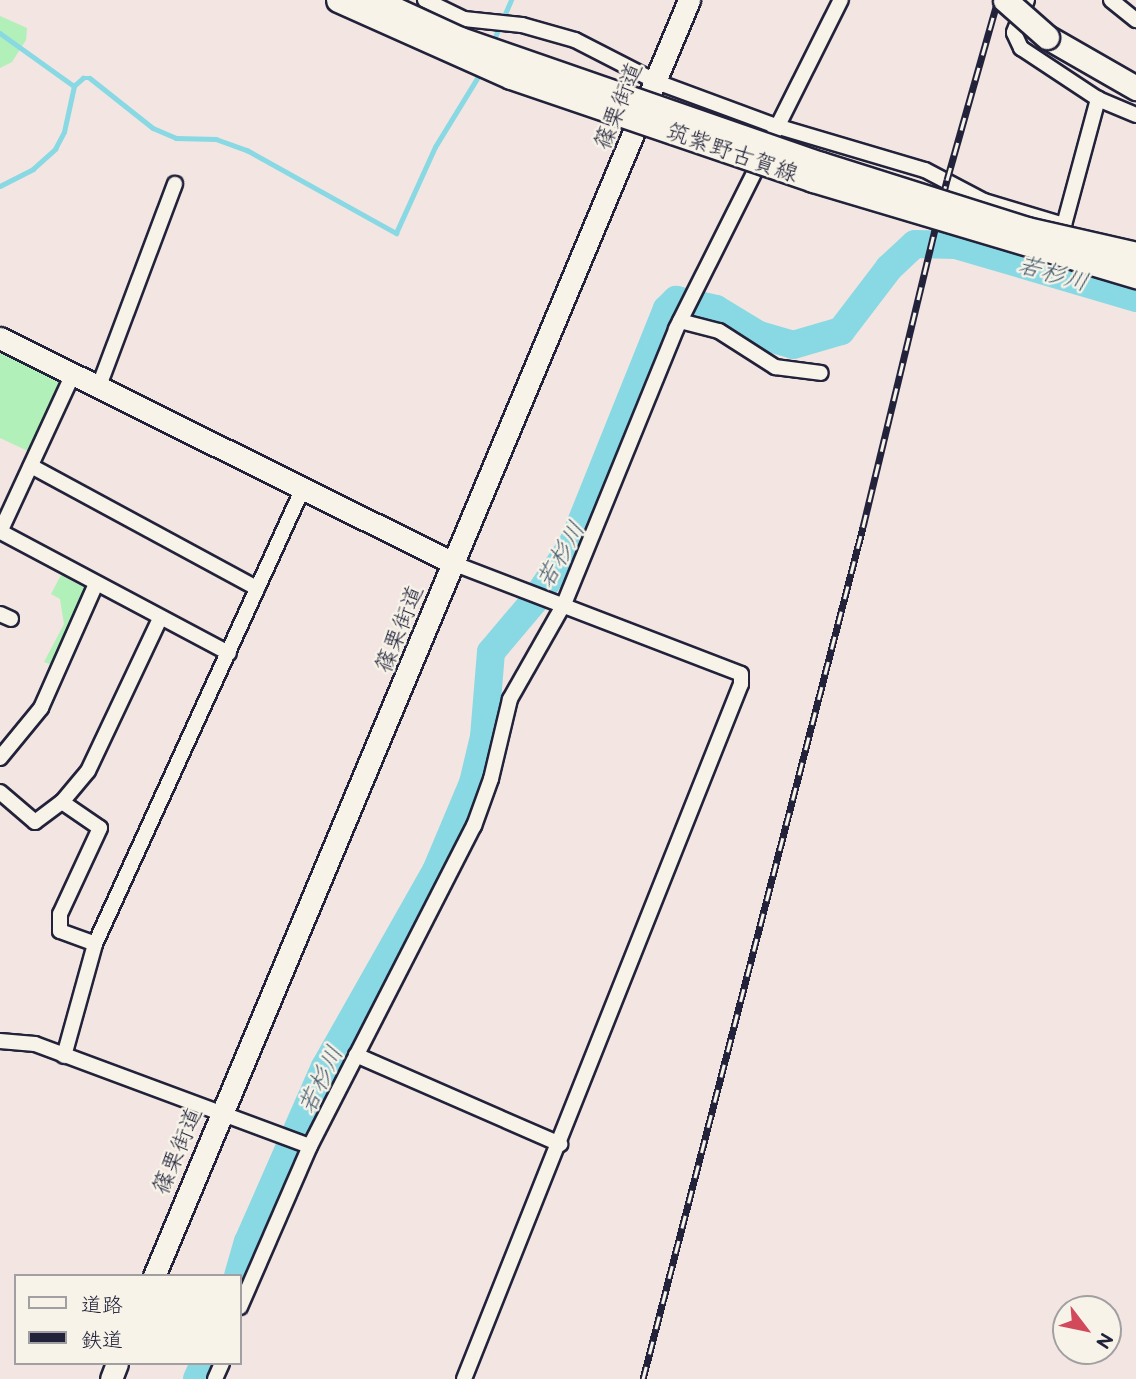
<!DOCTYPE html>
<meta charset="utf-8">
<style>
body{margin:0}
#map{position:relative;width:1136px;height:1379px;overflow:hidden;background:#f2e5e2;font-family:"Balsamiq Sans","Klee One",sans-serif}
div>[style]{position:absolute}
.green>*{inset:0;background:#b1f0b8}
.stream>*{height:4.5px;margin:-2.25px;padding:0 2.25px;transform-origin:2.25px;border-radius:2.25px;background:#88d9e3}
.river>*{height:28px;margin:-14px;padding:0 14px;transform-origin:14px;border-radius:14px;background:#88d9e3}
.roads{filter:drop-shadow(2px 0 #22223b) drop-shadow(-2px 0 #22223b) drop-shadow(0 2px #22223b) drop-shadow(0 -2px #22223b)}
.street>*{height:14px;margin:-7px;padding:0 7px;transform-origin:7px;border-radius:7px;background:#f7f3e8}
.secondary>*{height:21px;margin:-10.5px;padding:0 10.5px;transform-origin:10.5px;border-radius:10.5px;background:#f7f3e8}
.primary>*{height:23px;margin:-11.5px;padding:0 11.5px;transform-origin:11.5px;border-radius:11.5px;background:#f7f3e8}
.rail>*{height:7px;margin-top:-3.5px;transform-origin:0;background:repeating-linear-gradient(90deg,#f7f3e8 0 13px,#22223b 0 26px);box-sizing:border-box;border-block:2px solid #22223b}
.bridges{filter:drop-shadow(2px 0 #22223b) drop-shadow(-2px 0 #22223b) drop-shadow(0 2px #22223b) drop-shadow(0 -2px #22223b)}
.primary-bridge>*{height:23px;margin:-11.5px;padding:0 11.5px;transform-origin:11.5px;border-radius:11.5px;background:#f7f3e8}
span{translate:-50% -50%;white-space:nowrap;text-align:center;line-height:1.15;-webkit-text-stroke:5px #f7f3e8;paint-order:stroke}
.street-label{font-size:23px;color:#22223b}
.water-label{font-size:24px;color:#41596d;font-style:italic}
.legend{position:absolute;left:14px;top:1274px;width:228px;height:91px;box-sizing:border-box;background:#f7f3e8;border:2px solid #a29fa3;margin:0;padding:9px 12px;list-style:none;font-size:21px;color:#22223b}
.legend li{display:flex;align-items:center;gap:14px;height:35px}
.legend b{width:35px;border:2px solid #a29fa3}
.north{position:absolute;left:1052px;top:1295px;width:70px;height:70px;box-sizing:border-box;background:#f7f3e8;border:2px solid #a29fa3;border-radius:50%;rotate:122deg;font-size:19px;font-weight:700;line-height:28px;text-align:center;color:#22223b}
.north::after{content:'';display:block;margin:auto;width:24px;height:32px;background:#d1495b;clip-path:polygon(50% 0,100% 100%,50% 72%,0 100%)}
</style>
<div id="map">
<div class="green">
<i style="clip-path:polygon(0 16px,27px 28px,26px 40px,12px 62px,0 68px)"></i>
<i style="clip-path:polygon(0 352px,60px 380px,28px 451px,0 438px)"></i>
<i style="clip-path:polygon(61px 575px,87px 589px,55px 666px,44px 662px,64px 624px,60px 599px,51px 594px)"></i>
</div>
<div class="stream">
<i style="left:0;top:33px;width:91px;rotate:35.6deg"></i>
<i style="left:492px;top:44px;width:48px;rotate:-66.6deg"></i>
<i style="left:0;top:186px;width:37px;rotate:-27deg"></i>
<i style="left:33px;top:169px;width:30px;rotate:-42deg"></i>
<i style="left:55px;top:149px;width:19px;rotate:-62deg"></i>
<i style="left:64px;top:132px;width:47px;rotate:-77.7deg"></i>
<i style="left:74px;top:86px;width:12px;rotate:-42deg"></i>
<i style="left:83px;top:78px;width:7px"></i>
<i style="left:90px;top:78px;width:80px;rotate:38.4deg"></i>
<i style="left:153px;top:128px;width:25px;rotate:23deg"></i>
<i style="left:176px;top:138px;width:40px;rotate:1.4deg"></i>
<i style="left:216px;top:139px;width:33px;rotate:20deg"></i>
<i style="left:247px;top:150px;width:171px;rotate:29.1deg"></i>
<i style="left:396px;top:233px;width:94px;rotate:-65.6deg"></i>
<i style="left:435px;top:147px;width:88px;rotate:-58.5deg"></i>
</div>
<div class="river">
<i style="left:238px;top:1276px;width:35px;rotate:-74deg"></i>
<i style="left:248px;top:1242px;width:191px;rotate:-66.3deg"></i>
<i style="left:325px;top:1067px;width:225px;rotate:-60.5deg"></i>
<i style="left:436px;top:871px;width:95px;rotate:-67.2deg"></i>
<i style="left:473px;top:783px;width:47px;rotate:-76.6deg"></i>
<i style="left:484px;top:737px;width:85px;rotate:-85.3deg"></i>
<i style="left:491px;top:652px;width:68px;rotate:-49.8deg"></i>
<i style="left:535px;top:600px;width:66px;rotate:-56.1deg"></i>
<i style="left:572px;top:545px;width:254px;rotate:-68.1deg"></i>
<i style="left:667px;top:309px;width:13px;rotate:-45deg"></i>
<i style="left:676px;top:300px;width:41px;rotate:12.7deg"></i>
<i style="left:716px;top:309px;width:50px;rotate:31.2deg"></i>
<i style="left:759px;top:335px;width:35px;rotate:16deg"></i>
<i style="left:793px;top:345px;width:50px;rotate:-16.3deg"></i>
<i style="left:841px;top:331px;width:79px;rotate:-52.7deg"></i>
<i style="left:889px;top:268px;width:35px;rotate:-43deg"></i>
<i style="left:915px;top:244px;width:41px;rotate:1.4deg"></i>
<i style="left:956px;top:245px;width:188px;rotate:16.4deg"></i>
<i style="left:197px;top:1379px;width:17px;rotate:-66deg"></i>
</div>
<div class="roads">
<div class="street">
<i style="left:425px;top:0;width:43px;rotate:26deg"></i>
<i style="left:464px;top:19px;width:58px;rotate:5.9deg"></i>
<i style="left:522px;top:25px;width:55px;rotate:15.8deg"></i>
<i style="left:575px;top:40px;width:92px;rotate:27.1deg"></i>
<i style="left:657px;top:82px;width:127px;rotate:20.3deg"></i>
<i style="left:776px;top:126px;width:155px;rotate:16.5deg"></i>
<i style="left:925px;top:170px;width:67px;rotate:27.7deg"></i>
<i style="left:984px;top:201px;width:84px;rotate:16.7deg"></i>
<i style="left:1064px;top:225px;width:131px;rotate:-74.9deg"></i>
<i style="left:1027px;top:0;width:35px;rotate:112deg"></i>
<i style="left:1014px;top:33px;width:17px;rotate:65deg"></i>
<i style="left:1021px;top:48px;width:92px;rotate:33.5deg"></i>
<i style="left:1098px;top:99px;width:41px;rotate:22.8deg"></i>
<i style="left:1111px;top:0;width:32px;rotate:39deg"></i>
<i style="left:680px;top:321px;width:40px;rotate:14.4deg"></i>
<i style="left:719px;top:331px;width:67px;rotate:32.7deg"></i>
<i style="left:775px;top:367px;width:46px;rotate:7.4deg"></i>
<i style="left:99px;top:386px;width:216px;rotate:-69.4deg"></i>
<i style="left:31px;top:466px;width:257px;rotate:28.4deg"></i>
<i style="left:0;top:532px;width:174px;rotate:-65.2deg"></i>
<i style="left:1px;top:532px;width:258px;rotate:28deg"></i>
<i style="left:455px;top:564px;width:306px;rotate:21deg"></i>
<i style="left:741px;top:674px;width:10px;rotate:90deg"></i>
<i style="left:741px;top:684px;width:748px;rotate:111.73deg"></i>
<i style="left:0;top:614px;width:12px;rotate:24deg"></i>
<i style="left:0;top:758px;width:65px;rotate:-50.6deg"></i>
<i style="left:41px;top:708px;width:136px;rotate:-66.1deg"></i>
<i style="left:0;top:792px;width:46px;rotate:40.6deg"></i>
<i style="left:35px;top:822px;width:34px;rotate:-37deg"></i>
<i style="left:62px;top:802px;width:40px;rotate:-50deg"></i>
<i style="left:88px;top:771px;width:168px;rotate:-64.7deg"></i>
<i style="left:62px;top:802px;width:46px;rotate:34.4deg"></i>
<i style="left:100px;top:828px;width:95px;rotate:114.9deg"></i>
<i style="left:60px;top:914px;width:17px;rotate:90deg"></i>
<i style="left:60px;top:931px;width:37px;rotate:20deg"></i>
<i style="left:0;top:1041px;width:35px;rotate:5deg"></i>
<i style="left:35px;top:1044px;width:293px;rotate:20.4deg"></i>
<i style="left:356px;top:1055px;width:223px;rotate:23.6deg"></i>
<i style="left:64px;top:1056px;width:116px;rotate:-74.5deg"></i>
<i style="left:95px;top:944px;width:501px;rotate:-65.48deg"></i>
<i style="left:240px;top:1307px;width:176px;rotate:-66.5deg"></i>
<i style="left:310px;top:1146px;width:360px;rotate:-62.9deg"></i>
<i style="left:474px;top:826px;width:50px;rotate:-70.1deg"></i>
<i style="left:491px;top:779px;width:82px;rotate:-76.6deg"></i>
<i style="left:510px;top:699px;width:109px;rotate:-60.4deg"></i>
<i style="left:564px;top:604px;width:297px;rotate:-67.8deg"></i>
<i style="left:676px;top:329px;width:368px;rotate:-63.4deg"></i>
<i style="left:215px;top:1379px;width:17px;rotate:-66deg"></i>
</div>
<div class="secondary">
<i style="left:0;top:338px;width:508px;rotate:26.41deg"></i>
<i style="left:154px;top:1276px;width:1384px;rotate:-67.25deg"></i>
<i style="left:111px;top:1379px;width:17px;rotate:-69deg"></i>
</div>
<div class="primary">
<i style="left:1047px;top:37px;width:103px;rotate:29.8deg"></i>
</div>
</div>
<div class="rail">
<i style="left:643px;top:1379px;width:880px;rotate:-75.52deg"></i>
<i style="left:863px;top:527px;width:357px;rotate:-76.4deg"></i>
<i style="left:947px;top:180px;width:187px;rotate:-74.2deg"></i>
</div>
<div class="bridges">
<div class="primary-bridge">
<i style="left:338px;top:0;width:189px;rotate:24deg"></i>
<i style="left:511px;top:77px;width:319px;rotate:18.8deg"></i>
<i style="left:813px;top:180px;width:337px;rotate:16.6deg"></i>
<i style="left:375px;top:0;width:94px;rotate:24.6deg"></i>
<i style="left:460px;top:39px;width:382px;rotate:19.1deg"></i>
<i style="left:821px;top:164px;width:216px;rotate:17.5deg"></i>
<i style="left:1027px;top:229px;width:112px;rotate:12.9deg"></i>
<i style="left:1005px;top:0;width:56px;rotate:41.4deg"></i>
</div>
</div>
<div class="street-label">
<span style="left:619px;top:106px;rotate:-68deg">篠栗街道</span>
<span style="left:732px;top:153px;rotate:19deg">筑紫野古賀線</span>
<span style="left:400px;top:629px;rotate:-68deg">篠栗街道</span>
<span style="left:178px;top:1151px;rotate:-67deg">篠栗街道</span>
</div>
<div class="water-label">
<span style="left:1053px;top:274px;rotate:16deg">若杉川</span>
<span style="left:561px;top:555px;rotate:-60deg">若杉川</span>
<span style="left:321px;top:1080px;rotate:-64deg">若杉川</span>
</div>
<ul class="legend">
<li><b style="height:9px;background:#f7f3e8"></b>道路</li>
<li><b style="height:9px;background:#22223b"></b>鉄道</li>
</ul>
<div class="north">N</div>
</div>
